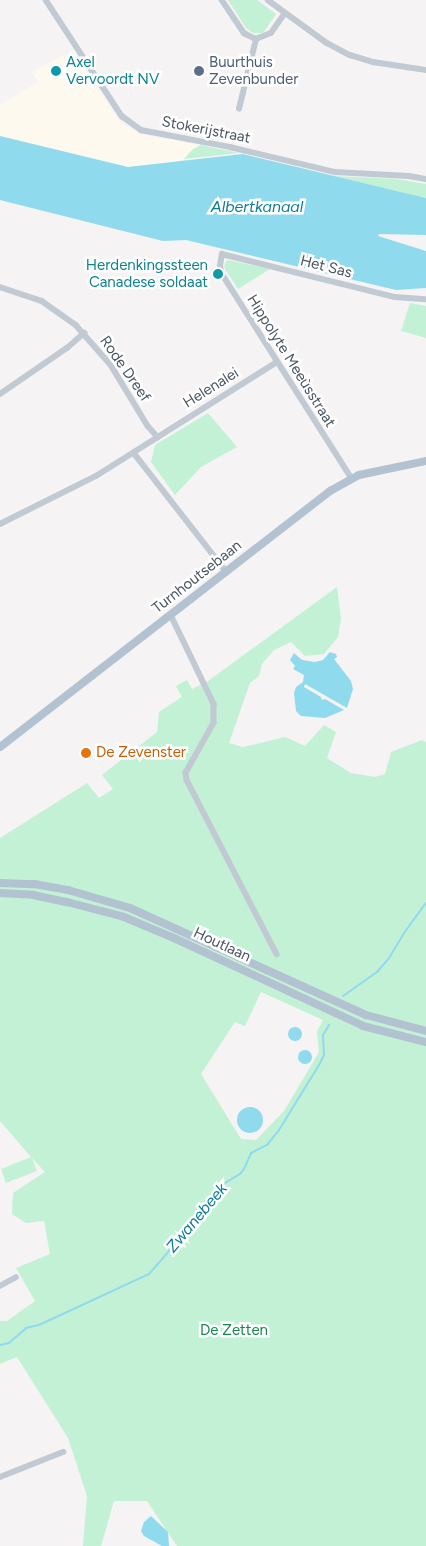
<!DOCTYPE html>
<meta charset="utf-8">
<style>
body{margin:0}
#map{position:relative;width:426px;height:1546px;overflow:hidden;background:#f5f3f3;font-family:Figtree,sans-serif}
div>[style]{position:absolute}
.commercial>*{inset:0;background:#fdf9ef}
.green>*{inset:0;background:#c3f1d5}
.water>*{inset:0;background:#90daee}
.round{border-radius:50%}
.stream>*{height:2px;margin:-1px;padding:0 1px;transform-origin:1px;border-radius:1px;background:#90daee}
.minor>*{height:5.5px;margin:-2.75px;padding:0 2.75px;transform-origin:2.75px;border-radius:2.75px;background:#c1cad2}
.major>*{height:8px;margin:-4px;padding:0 4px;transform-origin:4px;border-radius:4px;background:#b3c2d1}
.dots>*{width:14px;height:14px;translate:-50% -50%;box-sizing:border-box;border:2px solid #fff;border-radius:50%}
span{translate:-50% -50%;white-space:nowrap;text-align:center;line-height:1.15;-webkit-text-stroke:5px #fff;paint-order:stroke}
.culture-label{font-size:15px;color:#0d838f}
.left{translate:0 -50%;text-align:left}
.right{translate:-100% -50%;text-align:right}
.service-label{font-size:15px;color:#4e5e75}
.street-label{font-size:15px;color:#4a5661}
.food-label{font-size:15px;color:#c56008}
.park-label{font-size:15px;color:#17864f}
.water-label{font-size:16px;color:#0c7c9b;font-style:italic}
</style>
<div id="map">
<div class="commercial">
<i style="clip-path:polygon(73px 50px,116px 117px,123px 124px,140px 134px,201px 145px,193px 149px,181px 161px,128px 167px,0 136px,0 105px,38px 82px,32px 72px)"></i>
</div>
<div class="green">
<i style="clip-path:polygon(228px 0,257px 0,276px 14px,263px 33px,253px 33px,246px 28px)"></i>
<i style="clip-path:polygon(201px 145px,239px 153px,184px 159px,193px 149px)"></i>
<i style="clip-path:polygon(334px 176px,397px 179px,426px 184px,426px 198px)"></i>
<i style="clip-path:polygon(227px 260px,270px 269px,238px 289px,225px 269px,224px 266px)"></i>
<i style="clip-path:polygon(410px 303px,426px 306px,426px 338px,401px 331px)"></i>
<i style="clip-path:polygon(208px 413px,237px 447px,201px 467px,175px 495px,151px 462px,155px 445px)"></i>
<i style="clip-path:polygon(evenodd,337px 587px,341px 619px,338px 637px,324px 654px,305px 656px,291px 642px,274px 650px,262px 664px,259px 676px,250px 683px,229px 743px,243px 747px,285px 737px,305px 746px,324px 725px,336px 732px,327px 758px,351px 773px,375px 777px,385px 774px,391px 752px,422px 740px,426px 742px,426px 1546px,177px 1546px,147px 1501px,114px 1501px,101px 1546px,83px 1546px,87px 1496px,68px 1438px,17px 1357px,0 1364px,0 1321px,7px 1321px,35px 1301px,16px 1268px,50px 1254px,44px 1221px,26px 1223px,12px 1214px,13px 1193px,45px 1172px,32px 1158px,37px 1171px,6px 1183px,1px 1169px,31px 1157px,0 1121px,0 838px,87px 783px,99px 798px,113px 789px,102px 775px,157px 732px,159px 712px,182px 697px,176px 686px,187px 680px,192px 689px,208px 681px,337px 587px,261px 992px,323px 1020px,317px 1032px,319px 1052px,284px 1111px,256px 1140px,241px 1139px,201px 1074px,235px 1022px,245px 1026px,261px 992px)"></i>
</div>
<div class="water">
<i style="clip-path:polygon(0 136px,128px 167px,243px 154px,426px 198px,426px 235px,379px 234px,378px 236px,426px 251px,426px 288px,396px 290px,186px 240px,163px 241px,0 200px)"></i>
<i style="clip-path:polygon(330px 652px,336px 654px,337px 657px,334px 659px,351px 681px,353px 689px,347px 708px,305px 684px,304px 687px,321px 697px,322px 700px,325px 699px,344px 710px,325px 718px,301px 716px,296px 711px,294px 693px,296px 687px,303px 682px,304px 675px,293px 669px,295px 666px,290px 660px,294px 653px,302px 660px,315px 662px,323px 660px)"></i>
<i class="round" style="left:288px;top:1027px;width:14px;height:14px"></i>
<i class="round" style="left:298px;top:1050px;width:14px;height:14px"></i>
<i class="round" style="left:237px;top:1107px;width:26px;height:26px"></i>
<i style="clip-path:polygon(151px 1516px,168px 1532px,169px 1546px,162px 1546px,144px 1536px,141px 1531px,144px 1522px)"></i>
</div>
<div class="stream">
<i style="left:343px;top:996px;width:42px;rotate:-35.2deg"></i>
<i style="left:377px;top:972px;width:18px;rotate:-49deg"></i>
<i style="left:389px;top:958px;width:29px;rotate:-59deg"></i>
<i style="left:404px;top:933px;width:37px;rotate:-54deg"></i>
<i style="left:0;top:1345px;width:9px;rotate:-13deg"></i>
<i style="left:9px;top:1343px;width:23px;rotate:-41deg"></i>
<i style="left:26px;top:1328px;width:13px;rotate:-13deg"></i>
<i style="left:39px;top:1325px;width:121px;rotate:-24.9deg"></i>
<i style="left:149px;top:1274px;width:93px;rotate:-48.9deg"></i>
<i style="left:210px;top:1204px;width:21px;rotate:-61deg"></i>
<i style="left:220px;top:1186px;width:23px;rotate:-31deg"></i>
<i style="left:240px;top:1174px;width:6px;rotate:-51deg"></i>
<i style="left:244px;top:1169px;width:17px;rotate:-66deg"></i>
<i style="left:251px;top:1153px;width:18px;rotate:-27deg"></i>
<i style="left:267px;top:1145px;width:19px;rotate:-51deg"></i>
<i style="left:279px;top:1130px;width:76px;rotate:-58.4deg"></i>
<i style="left:319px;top:1065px;width:11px;rotate:-63deg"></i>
<i style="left:324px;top:1055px;width:20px;rotate:-93deg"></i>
<i style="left:323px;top:1035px;width:12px;rotate:-59deg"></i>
</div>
<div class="minor">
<i style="left:46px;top:0;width:139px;rotate:56.8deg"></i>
<i style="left:122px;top:116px;width:24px;rotate:36deg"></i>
<i style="left:141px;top:130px;width:91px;rotate:10.8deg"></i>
<i style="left:230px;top:147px;width:108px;rotate:13.4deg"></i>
<i style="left:335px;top:172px;width:74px;rotate:3.1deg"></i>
<i style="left:409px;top:176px;width:17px;rotate:10deg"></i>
<i style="left:222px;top:0;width:40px;rotate:56deg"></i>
<i style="left:244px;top:33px;width:13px;rotate:27deg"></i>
<i style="left:256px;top:39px;width:16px;rotate:-22deg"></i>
<i style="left:271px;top:33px;width:24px;rotate:-55deg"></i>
<i style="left:268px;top:0;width:73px;rotate:36.1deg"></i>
<i style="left:327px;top:43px;width:26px;rotate:28deg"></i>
<i style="left:350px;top:55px;width:24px;rotate:17deg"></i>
<i style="left:373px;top:62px;width:54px;rotate:8.6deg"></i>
<i style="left:239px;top:109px;width:72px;rotate:-76.3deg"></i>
<i style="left:0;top:287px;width:44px;rotate:18.4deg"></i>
<i style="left:42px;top:301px;width:42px;rotate:35.2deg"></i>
<i style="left:76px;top:325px;width:53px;rotate:48.8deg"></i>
<i style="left:111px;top:365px;width:71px;rotate:58.8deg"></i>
<i style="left:148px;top:426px;width:15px;rotate:48deg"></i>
<i style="left:0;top:394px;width:81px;rotate:-34.5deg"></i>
<i style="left:67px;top:348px;width:23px;rotate:-41deg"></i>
<i style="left:134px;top:453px;width:150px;rotate:52.1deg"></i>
<i style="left:351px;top:478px;width:241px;rotate:-122.4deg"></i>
<i style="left:222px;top:275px;width:9px;rotate:-103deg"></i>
<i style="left:220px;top:266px;width:12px;rotate:-81deg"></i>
<i style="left:222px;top:254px;width:178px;rotate:14deg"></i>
<i style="left:395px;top:297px;width:31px;rotate:4deg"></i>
<i style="left:0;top:524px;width:107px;rotate:-26.6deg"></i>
<i style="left:96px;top:476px;width:214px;rotate:-32.2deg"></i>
<i style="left:171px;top:615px;width:99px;rotate:64.2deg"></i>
<i style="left:214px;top:704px;width:19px;rotate:90deg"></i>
<i style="left:214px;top:723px;width:57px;rotate:119.2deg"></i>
<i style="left:186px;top:773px;width:7px;rotate:82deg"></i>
<i style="left:187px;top:780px;width:196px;rotate:62.7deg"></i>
<i style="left:0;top:1286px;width:18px;rotate:-29deg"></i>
<i style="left:0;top:1477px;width:68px;rotate:-21.6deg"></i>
</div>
<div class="major">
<i style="left:0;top:747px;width:418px;rotate:-37.8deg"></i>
<i style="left:330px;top:491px;width:33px;rotate:-29deg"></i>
<i style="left:359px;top:475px;width:68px;rotate:-11.8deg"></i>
<i style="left:0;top:883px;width:34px;rotate:2deg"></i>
<i style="left:34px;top:884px;width:35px;rotate:10deg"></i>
<i style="left:68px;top:890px;width:65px;rotate:16.2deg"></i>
<i style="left:130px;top:908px;width:259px;rotate:24.4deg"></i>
<i style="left:366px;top:1015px;width:62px;rotate:14.9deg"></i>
<i style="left:0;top:893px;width:33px;rotate:3deg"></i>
<i style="left:33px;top:895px;width:35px;rotate:12deg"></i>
<i style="left:67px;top:902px;width:59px;rotate:14.7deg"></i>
<i style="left:124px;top:917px;width:56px;rotate:22.9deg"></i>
<i style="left:176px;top:939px;width:206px;rotate:24.9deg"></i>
<i style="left:363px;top:1026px;width:65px;rotate:14.3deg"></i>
</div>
<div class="dots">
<i style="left:56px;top:71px;background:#0f9aa8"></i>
<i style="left:199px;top:71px;background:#5c6f8a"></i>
<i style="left:218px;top:274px;background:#0f9aa8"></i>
<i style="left:86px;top:753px;background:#e8710a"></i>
</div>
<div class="culture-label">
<span class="left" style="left:66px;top:71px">Axel<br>Vervoordt NV</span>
<span class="right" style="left:208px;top:274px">Herdenkingssteen<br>Canadese soldaat</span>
</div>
<div class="service-label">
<span class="left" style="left:209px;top:71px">Buurthuis<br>Zevenbunder</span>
</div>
<div class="street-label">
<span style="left:206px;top:130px;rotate:11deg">Stokerijstraat</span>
<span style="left:326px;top:267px;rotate:14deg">Het Sas</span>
<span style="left:291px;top:361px;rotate:58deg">Hippolyte Meeùsstraat</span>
<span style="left:125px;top:369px;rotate:55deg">Rode Dreef</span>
<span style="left:211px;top:388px;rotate:-32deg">Helenalei</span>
<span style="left:197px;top:577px;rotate:-38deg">Turnhoutsebaan</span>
<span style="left:222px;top:945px;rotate:25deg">Houtlaan</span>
</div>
<div class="food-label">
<span class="left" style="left:96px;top:753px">De Zevenster</span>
</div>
<div class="park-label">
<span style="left:234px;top:1331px">De Zetten</span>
</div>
<div class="water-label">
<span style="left:257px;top:207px">Albertkanaal</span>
<span style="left:197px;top:1218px;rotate:-50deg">Zwanebeek</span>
</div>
</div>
